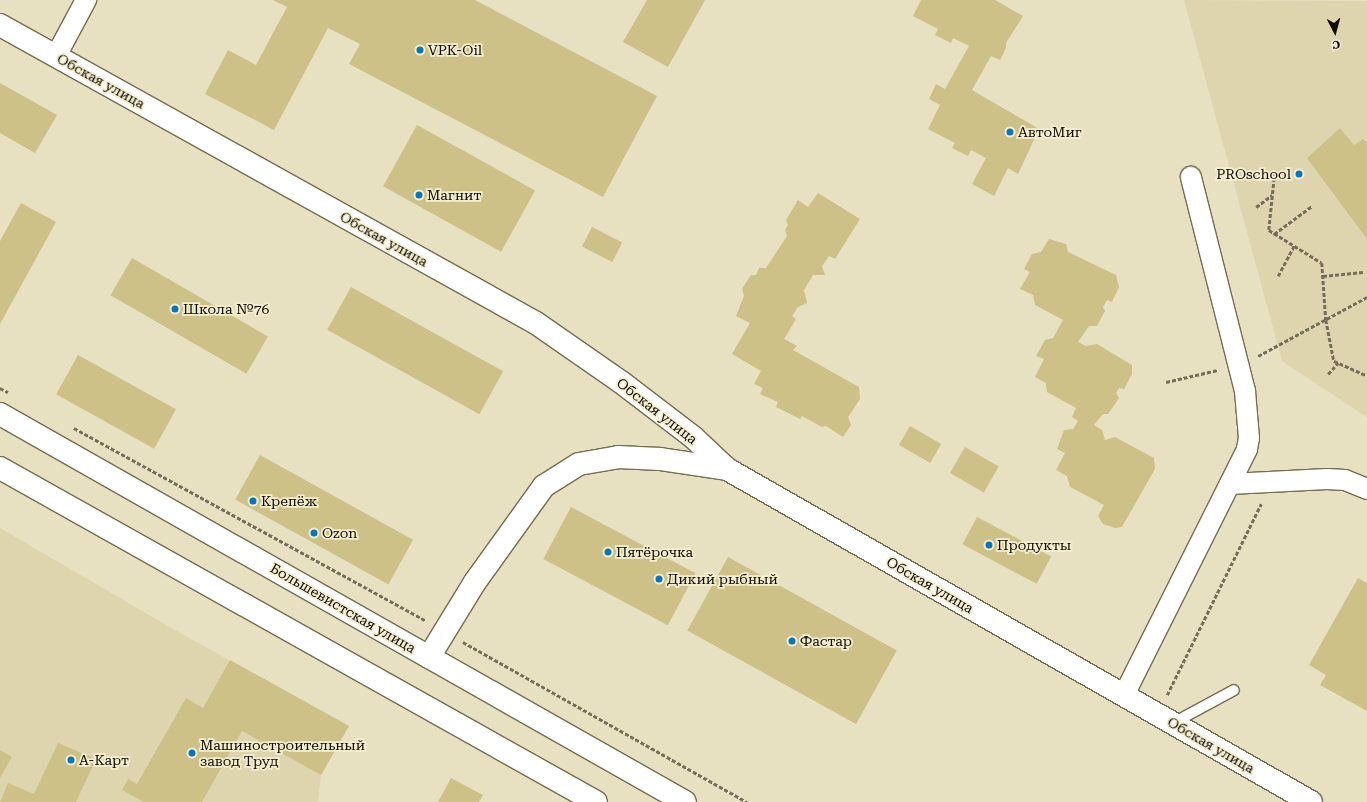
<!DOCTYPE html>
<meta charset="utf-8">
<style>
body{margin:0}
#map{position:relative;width:1367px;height:802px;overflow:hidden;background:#e7e0c1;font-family:"Roboto Serif",serif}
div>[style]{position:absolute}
.built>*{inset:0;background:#ded5ae}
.building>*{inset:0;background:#cdc188;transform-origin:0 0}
.path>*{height:2.5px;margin-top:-1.25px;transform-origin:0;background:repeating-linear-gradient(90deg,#736e5b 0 4px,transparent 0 6px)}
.roads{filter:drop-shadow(1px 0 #736d51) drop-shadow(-1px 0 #736d51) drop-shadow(0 1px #736d51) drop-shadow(0 -1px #736d51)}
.lane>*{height:10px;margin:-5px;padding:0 5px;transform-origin:5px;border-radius:5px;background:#fff}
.street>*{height:20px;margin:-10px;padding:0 10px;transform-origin:10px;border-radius:10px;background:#fff}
.secondary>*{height:22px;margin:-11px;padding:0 11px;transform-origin:11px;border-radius:11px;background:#fff}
.highway>*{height:22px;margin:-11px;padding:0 11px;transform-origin:11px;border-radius:11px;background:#fff}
.dots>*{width:11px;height:11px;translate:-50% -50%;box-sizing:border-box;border:2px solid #f4edce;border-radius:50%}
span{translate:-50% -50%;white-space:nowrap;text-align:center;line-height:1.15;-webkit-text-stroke:3.5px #f4edce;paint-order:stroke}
.poi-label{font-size:14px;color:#0e0b03}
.left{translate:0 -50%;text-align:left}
.right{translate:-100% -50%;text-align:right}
.street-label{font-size:14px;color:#0e0b03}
.north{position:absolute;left:1315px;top:12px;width:40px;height:40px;-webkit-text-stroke:3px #f4edce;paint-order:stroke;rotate:174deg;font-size:11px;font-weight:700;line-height:16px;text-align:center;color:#0e0b03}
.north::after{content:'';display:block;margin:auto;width:14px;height:18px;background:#0e0b03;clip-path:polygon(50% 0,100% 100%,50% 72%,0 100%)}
</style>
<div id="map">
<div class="built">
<i style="clip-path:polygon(1184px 0,1367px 1px,1367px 417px,1282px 361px)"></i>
<i style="clip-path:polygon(0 528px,173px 629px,349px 726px,321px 775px,318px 802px,0 802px)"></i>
</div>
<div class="building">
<i style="clip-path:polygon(273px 0,475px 0,657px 96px,603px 197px,349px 64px,360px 44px,328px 28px,274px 130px,205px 94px,228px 50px,256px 65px,287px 7px)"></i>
<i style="clip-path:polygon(647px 0,705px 0,668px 67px,623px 42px)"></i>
<i style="clip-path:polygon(921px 0,995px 0,1023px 16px,1006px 43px,1006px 48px,1000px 60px,991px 56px,972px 90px,1039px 129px,1018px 174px,1008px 168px,994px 196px,972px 184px,986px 158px,971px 150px,968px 156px,952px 148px,955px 143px,928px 129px,940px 105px,929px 99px,936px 84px,945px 89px,969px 46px,953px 38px,951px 43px,935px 35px,938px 29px,913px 16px)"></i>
<i style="clip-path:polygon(0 83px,57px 115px,35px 153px,0 133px)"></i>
<i style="left:417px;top:125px;width:135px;height:70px;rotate:29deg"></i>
<i style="clip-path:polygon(1340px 128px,1354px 145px,1363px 139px,1367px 143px,1367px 239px,1307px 158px)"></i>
<i style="clip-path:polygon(818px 193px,860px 219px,835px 259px,829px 256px,822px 266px,825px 275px,813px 275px,804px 290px,807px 303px,798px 307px,792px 316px,796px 319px,784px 339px,797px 346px,793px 350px,859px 387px,860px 399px,848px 417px,851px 425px,843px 437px,826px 426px,822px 427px,802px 416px,800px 419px,776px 407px,778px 402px,760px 394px,763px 388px,754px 384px,761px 371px,732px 354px,750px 323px,736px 316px,744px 296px,742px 289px,751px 275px,756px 275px,759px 268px,766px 268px,787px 236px,785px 230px,788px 225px,786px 220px,798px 200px,808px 207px)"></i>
<i style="clip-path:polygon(21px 203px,56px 222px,0 324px,0 241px)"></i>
<i style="left:592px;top:227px;width:34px;height:22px;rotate:27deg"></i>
<i style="clip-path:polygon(1049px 239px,1066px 244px,1068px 252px,1116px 275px,1119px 287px,1112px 302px,1107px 300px,1103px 307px,1105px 311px,1097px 326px,1089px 326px,1078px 342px,1086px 346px,1097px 344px,1132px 365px,1132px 374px,1124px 389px,1119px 388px,1116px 393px,1119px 398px,1108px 414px,1103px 414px,1094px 425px,1102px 430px,1105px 440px,1115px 437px,1154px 458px,1155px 469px,1122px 527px,1115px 528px,1103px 524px,1098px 516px,1104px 505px,1070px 487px,1067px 476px,1056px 470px,1065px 453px,1057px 449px,1064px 430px,1073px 429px,1078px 421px,1072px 417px,1076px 408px,1047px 392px,1046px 383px,1035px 377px,1044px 359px,1036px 356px,1045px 340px,1053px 338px,1063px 320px,1035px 305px,1033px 295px,1020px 289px,1030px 272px,1024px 269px,1032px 254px,1041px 252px)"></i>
<i style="left:132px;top:258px;width:157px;height:43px;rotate:30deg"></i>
<i style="left:351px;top:287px;width:174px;height:49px;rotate:29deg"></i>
<i style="left:78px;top:355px;width:112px;height:45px;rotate:29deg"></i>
<i style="left:910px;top:426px;width:36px;height:22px;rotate:30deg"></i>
<i style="left:965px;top:447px;width:39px;height:30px;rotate:30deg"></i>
<i style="left:260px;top:455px;width:175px;height:51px;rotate:29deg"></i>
<i style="left:571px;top:507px;width:141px;height:59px;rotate:28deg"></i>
<i style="left:977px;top:517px;width:84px;height:31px;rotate:28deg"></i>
<i style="left:728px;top:557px;width:193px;height:84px;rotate:29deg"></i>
<i style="clip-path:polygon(1358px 578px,1367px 583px,1367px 711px,1320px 685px,1326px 675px,1309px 665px)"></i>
<i style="clip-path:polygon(230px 660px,349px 726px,321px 775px,242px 731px,202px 802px,144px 802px,122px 790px,128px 779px,137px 784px,186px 698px,203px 708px)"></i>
<i style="clip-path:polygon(58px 743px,96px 759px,76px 802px,0 802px,8px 783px,34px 794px)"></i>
<i style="clip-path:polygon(0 750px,12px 757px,0 778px)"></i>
<i style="clip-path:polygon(451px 778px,483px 795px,479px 802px,438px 802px)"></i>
</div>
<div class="path">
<i style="left:1275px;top:172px;width:58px;rotate:95.9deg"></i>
<i style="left:1269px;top:230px;width:62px;rotate:31.9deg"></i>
<i style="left:1322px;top:263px;width:57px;rotate:86deg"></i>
<i style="left:1326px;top:320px;width:42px;rotate:79deg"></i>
<i style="left:1334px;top:361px;width:36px;rotate:24deg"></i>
<i style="left:1256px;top:207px;width:20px;rotate:-37deg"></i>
<i style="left:1274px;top:234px;width:47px;rotate:-36.4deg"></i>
<i style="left:1278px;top:276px;width:34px;rotate:-62deg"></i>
<i style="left:1323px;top:276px;width:40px;rotate:-5.7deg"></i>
<i style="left:1258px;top:356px;width:124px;rotate:-28.4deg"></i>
<i style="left:1328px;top:374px;width:15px;rotate:-48deg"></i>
<i style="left:1166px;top:382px;width:53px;rotate:-13deg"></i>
<i style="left:0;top:388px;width:9px;rotate:27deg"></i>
<i style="left:74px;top:428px;width:401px;rotate:28.7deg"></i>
<i style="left:463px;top:642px;width:326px;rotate:29.4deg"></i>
<i style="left:1167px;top:695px;width:213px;rotate:-63.8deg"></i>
</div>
<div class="roads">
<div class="lane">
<i style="left:1173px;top:723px;width:69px;rotate:-28.4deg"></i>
</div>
<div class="street">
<i style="left:56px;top:56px;width:64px;rotate:-61.8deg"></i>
<i style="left:1230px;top:484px;width:97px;rotate:-3deg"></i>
<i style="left:1327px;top:479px;width:18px;rotate:3deg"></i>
<i style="left:1345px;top:480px;width:24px;rotate:22deg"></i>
<i style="left:1124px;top:695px;width:275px;rotate:-63.4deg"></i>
<i style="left:1247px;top:449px;width:11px;rotate:-80deg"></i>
<i style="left:1249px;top:438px;width:47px;rotate:-94.9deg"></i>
<i style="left:1245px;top:391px;width:221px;rotate:-104.2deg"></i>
</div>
<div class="secondary">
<i style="left:0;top:25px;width:613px;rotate:29.07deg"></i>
<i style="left:536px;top:323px;width:103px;rotate:34.8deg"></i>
<i style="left:621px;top:382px;width:91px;rotate:37.4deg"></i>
<i style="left:693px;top:437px;width:47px;rotate:43.3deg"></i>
<i style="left:727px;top:469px;width:672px;rotate:29.69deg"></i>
<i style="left:429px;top:657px;width:88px;rotate:-58.5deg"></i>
<i style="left:475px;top:582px;width:118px;rotate:-54.3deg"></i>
<i style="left:544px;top:486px;width:41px;rotate:-32.2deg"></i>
<i style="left:579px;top:464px;width:40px;rotate:-10deg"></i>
<i style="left:618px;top:457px;width:42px;rotate:2.7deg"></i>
<i style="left:660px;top:459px;width:68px;rotate:8.5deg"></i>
</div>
<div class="highway">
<i style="left:0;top:414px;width:787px;rotate:29.53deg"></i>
<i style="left:0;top:468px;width:683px;rotate:29.27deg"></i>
</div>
</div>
<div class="dots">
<i style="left:420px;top:50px;background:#0276c0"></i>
<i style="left:1010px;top:132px;background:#0276c0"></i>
<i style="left:1299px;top:174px;background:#0276c0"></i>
<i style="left:419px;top:195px;background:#0276c0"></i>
<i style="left:175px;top:309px;background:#0276c0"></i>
<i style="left:253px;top:501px;background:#0276c0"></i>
<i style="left:314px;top:533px;background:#0276c0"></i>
<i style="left:989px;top:545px;background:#0276c0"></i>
<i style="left:608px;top:552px;background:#0276c0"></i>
<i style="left:659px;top:579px;background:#0276c0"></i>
<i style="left:792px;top:641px;background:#0276c0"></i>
<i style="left:192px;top:753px;background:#0276c0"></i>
<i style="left:71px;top:760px;background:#0276c0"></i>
</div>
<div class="poi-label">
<span class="left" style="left:428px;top:50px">VPK-Oil</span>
<span class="left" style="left:1018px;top:132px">АвтоМиг</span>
<span class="right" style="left:1291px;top:174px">PROschool</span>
<span class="left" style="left:427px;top:195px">Магнит</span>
<span class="left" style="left:183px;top:309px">Школа №76</span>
<span class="left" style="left:261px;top:501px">Крепёж</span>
<span class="left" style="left:322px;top:533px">Ozon</span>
<span class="left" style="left:997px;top:545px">Продукты</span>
<span class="left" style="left:616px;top:552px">Пятёрочка</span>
<span class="left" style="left:667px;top:579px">Дикий рыбный</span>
<span class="left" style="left:800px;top:641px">Фастар</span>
<span class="left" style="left:200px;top:753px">Машиностроительный<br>завод Труд</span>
<span class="left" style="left:79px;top:760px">А-Карт</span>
</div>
<div class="street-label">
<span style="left:101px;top:81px;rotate:29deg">Обская улица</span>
<span style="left:384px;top:239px;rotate:29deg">Обская улица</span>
<span style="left:657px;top:411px;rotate:38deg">Обская улица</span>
<span style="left:930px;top:585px;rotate:30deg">Обская улица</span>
<span style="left:343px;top:608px;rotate:30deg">Большевистская улица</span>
<span style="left:1211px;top:745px;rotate:30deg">Обская улица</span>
</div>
<div class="north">С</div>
</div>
